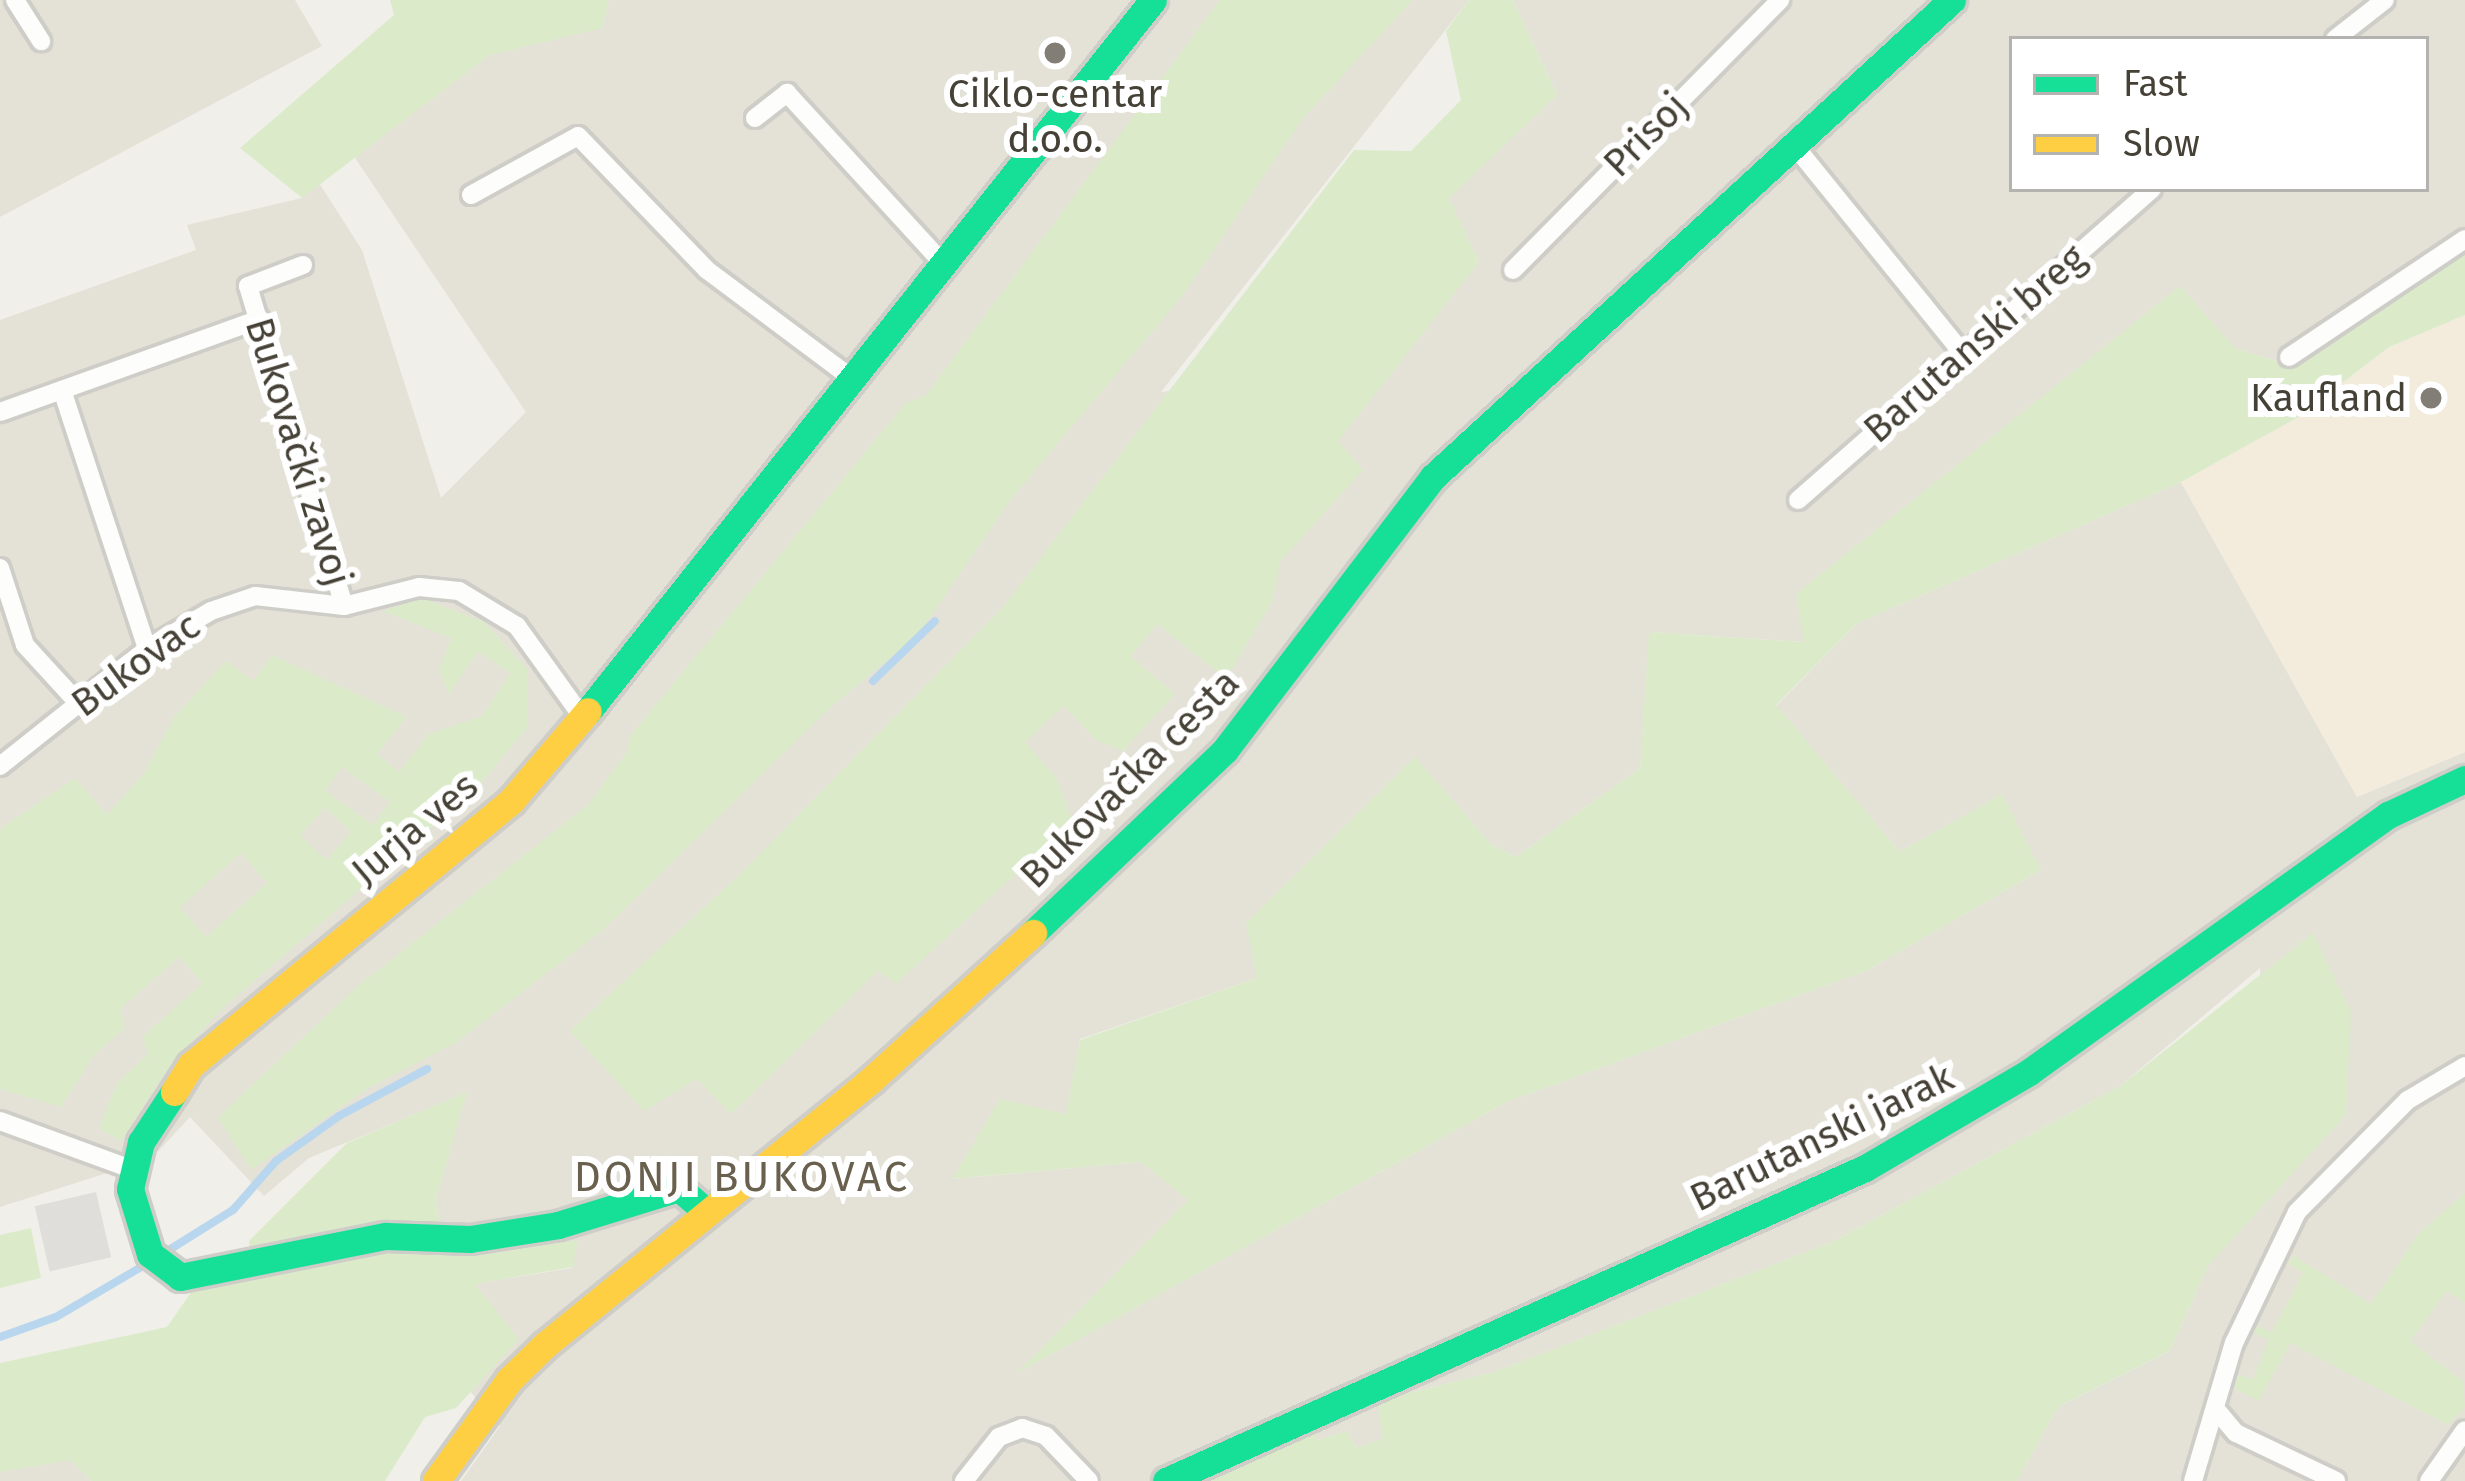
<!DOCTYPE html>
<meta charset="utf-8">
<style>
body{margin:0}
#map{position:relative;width:2465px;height:1481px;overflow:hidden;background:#f0efea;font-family:"Fira Sans",sans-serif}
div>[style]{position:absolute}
.residential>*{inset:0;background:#e4e1d7}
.commercial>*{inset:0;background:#f3ecdd}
.green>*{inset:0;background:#dbebca}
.parking>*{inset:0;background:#dfdeda;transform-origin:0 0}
.stream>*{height:8px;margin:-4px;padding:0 4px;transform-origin:4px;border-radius:4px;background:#b9d6ef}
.roads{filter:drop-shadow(3px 0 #cecdc7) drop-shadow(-3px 0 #cecdc7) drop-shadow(0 3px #cecdc7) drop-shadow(0 -3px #cecdc7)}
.street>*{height:18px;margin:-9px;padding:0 9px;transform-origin:9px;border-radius:9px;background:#fdfdfc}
.fast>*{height:27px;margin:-13.5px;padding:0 13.5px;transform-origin:13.5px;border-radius:13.5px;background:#16e098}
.slow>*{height:27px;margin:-13.5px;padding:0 13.5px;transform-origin:13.5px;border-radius:13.5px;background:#ffcf43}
.dots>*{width:33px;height:33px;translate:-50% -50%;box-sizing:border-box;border:6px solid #fff;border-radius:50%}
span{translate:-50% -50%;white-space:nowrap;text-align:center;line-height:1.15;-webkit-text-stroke:12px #fff;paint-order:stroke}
.poi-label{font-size:39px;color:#464136}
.right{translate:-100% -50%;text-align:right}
.street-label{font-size:39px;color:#464136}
.neighbourhood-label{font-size:42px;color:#69604d;letter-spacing:3px}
.legend{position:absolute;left:2009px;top:36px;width:420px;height:156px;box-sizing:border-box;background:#fff;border:3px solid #b5b3af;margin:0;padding:15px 21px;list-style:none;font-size:36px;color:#464136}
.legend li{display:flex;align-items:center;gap:24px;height:60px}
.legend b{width:60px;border:3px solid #b5b3af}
</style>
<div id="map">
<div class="residential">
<i style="clip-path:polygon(0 0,295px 0,322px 46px,0 217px)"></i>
<i style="clip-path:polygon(evenodd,609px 0,1469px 0,1161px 392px,1393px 364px,1479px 262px,1448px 198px,1557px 95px,1513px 0,2465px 0,2465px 251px,2294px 366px,2236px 349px,2180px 287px,1804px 642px,1650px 632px,1640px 768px,1516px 857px,1491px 844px,1415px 758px,1257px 978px,1080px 1039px,1067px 1115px,954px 1179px,1141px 1162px,1189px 1200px,1021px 1371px,1507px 1102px,1868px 970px,2041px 870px,2001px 795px,1900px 852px,1776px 706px,1858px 623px,2181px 482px,2357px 797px,2465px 752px,2465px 1481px,2017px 1481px,2058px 1407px,2170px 1351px,2208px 1266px,2273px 1189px,2260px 968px,2120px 1086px,1832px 1242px,1494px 1372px,1377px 1401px,1384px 1439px,1356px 1448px,1348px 1431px,1317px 1440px,1312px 1431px,1202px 1481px,461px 1481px,500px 1426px,468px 1389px,518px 1339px,474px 1284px,572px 1268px,577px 1241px,495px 1253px,443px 1249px,436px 1199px,466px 1093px,309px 1158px,264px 1196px,190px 1117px,151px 1159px,0 1207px,0 320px,196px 250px,187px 225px,302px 198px,319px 183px,362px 250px,441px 498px,526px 412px,353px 155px,488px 48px,602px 28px,609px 0,2012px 39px,2426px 39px,2426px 189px,2012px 189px,2012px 39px)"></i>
<i style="clip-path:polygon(72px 1459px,91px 1481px,0 1481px,0 1472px)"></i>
</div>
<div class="commercial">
<i style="clip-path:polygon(2465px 315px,2465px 752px,2357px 797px,2181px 482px,2295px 419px,2389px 347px)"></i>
</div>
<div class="green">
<i style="clip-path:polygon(390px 0,609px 0,602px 28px,490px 55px,302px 198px,240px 148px,394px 15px)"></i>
<i style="clip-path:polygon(1220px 0,1413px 0,1304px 117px,1183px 295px,1011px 499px,918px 635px,831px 707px,603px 930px,457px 1042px,367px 1089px,251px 1170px,218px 1117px,359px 985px,589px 804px,628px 750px,629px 737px,906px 403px,926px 395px)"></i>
<i style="clip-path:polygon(1469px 0,1513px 0,1557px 95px,1449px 198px,1479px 262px,1338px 441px,1363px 470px,1280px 562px,1272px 602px,1232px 669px,1221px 675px,1157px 624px,1131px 657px,1175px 694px,1123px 751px,1096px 740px,1064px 706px,1025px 742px,1056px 777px,1073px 822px,896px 984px,878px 971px,731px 1114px,697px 1079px,644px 1111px,570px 1031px,739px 875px,1003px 607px,1354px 150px,1411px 151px,1461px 100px,1446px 31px)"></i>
<i style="clip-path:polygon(2465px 251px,2465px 315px,2389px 347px,2295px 419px,2181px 482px,1858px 623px,1776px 705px,1900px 852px,2002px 794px,2041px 870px,1868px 970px,1507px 1102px,1016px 1374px,1188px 1200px,1141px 1162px,952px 1179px,1000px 1099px,1066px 1114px,1080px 1040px,1257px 978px,1246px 923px,1415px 757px,1491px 844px,1516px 857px,1640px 768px,1649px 632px,1804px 642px,1796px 594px,2180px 286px,2236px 349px,2294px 366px)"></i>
<i style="clip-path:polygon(evenodd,422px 598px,484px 622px,528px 670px,528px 727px,475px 790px,222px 1009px,171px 1064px,121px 1141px,99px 1129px,117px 1083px,148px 1054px,143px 1036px,203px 983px,179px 957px,120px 1009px,125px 1028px,93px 1056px,61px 1107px,0 1089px,0 829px,75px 778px,107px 815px,144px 773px,174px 717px,226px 661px,253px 681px,272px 655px,407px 717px,377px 754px,399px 772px,429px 734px,482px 716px,510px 673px,478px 652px,449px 694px,439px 671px,451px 638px,383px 611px,422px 598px,342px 767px,390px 802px,373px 825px,325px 790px,342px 767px,422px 598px,325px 808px,351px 832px,326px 860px,300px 835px,325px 808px,422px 598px,241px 853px,267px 883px,206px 937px,180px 907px,241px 853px)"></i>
<i style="clip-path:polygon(2313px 933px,2351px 1012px,2346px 1115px,2208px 1266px,2170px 1351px,2058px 1407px,2017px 1481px,1202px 1481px,1313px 1431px,1317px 1440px,1348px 1431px,1356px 1448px,1383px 1439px,1377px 1401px,1494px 1372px,1832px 1242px,2120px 1086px)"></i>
<i style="clip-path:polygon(467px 1092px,436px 1199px,440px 1226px,250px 1256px,249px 1241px,347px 1143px)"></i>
<i style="clip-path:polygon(2465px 1193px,2465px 1303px,2447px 1291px,2410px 1341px,2463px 1381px,2465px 1407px,2448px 1425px,2290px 1343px,2259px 1401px,2235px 1389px,2237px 1375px,2253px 1379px,2269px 1340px,2253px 1332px,2256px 1326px,2272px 1332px,2303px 1273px,2288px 1264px,2293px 1255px,2371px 1304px,2418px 1234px)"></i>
<i style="clip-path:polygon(31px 1228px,41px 1278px,0 1288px,0 1235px)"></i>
<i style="clip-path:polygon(578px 1240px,573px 1267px,475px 1284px,519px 1339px,456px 1408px,425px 1417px,385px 1481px,91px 1481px,71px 1460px,0 1472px,0 1363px,167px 1327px,192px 1291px,327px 1258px,383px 1248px,495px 1253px)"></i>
</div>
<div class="parking">
<i style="left:96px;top:1192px;width:67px;height:63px;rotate:77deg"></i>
</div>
<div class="stream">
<i style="left:873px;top:681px;width:86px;rotate:-44.1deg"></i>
<i style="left:161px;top:1255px;width:85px;rotate:-32deg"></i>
<i style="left:233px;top:1210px;width:65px;rotate:-48.7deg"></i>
<i style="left:276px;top:1161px;width:77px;rotate:-35.5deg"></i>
<i style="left:339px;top:1116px;width:100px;rotate:-28.1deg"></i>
<i style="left:0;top:1337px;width:59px;rotate:-19.7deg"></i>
<i style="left:56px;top:1317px;width:107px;rotate:-30.4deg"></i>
</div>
<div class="roads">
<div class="street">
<i style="left:15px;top:0;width:49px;rotate:57.6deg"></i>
<i style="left:2335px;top:39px;width:63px;rotate:-38deg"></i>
<i style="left:755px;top:118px;width:41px;rotate:-38deg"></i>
<i style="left:787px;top:93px;width:231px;rotate:47.5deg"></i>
<i style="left:1794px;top:145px;width:269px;rotate:51deg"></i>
<i style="left:471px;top:195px;width:122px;rotate:-28.9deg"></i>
<i style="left:578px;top:136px;width:186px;rotate:46.1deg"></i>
<i style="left:707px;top:270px;width:184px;rotate:36.8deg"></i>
<i style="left:303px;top:265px;width:59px;rotate:159.1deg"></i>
<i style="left:248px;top:286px;width:334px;rotate:73.3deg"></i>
<i style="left:1513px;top:270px;width:380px;rotate:-45.3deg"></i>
<i style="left:2289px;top:357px;width:212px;rotate:-33.8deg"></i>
<i style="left:62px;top:390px;width:273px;rotate:71.8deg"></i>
<i style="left:0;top:412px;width:276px;rotate:-19.7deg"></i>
<i style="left:1798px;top:500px;width:471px;rotate:-41.3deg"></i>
<i style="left:0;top:568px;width:81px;rotate:72deg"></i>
<i style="left:25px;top:645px;width:80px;rotate:47.5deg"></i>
<i style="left:0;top:766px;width:188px;rotate:-38.5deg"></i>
<i style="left:147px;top:649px;width:74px;rotate:-30.7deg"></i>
<i style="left:211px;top:611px;width:46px;rotate:-18.8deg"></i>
<i style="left:255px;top:596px;width:90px;rotate:6.4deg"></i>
<i style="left:344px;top:606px;width:77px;rotate:-14.2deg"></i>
<i style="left:419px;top:587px;width:40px;rotate:5.7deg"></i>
<i style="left:459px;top:591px;width:68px;rotate:31.1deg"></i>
<i style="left:517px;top:626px;width:113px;rotate:54.3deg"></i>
<i style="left:0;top:1121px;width:143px;rotate:20.1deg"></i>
<i style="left:2219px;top:1413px;width:26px;rotate:50deg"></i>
<i style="left:2236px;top:1433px;width:111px;rotate:25.6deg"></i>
<i style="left:964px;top:1481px;width:56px;rotate:-51.5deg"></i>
<i style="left:999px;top:1437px;width:25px;rotate:-21deg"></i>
<i style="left:1022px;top:1428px;width:25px;rotate:18deg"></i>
<i style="left:1046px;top:1436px;width:62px;rotate:46.3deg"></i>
<i style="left:2193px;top:1481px;width:144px;rotate:-73.5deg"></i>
<i style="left:2234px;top:1343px;width:145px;rotate:-64.3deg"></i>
<i style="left:2297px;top:1212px;width:158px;rotate:-45.3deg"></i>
<i style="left:2408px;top:1100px;width:66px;rotate:-30.8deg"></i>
<i style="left:2429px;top:1481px;width:62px;rotate:-54.8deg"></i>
</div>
<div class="fast">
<i style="left:588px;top:711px;width:908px;rotate:-51.53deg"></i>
<i style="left:1033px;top:933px;width:265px;rotate:-43.6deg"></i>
<i style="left:1225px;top:750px;width:343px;rotate:-52.7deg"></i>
<i style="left:1433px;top:477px;width:705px;rotate:-42.59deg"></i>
<i style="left:174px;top:1092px;width:60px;rotate:123.4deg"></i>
<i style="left:141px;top:1142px;width:48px;rotate:103.2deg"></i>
<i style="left:130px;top:1189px;width:68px;rotate:72.9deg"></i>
<i style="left:150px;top:1254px;width:38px;rotate:37deg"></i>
<i style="left:180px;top:1277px;width:210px;rotate:-11.3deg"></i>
<i style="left:386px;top:1236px;width:84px;rotate:2deg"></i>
<i style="left:470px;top:1239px;width:89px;rotate:-9deg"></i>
<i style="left:558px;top:1225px;width:127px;rotate:-17deg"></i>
<i style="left:679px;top:1188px;width:37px;rotate:41deg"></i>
<i style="left:1166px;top:1481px;width:766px;rotate:-24.12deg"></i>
<i style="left:1865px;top:1168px;width:190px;rotate:-30.3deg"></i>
<i style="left:2029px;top:1072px;width:442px;rotate:-35.6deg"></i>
<i style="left:2388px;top:815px;width:85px;rotate:-25.1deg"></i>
</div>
<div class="slow">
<i style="left:174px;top:1092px;width:32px;rotate:-58deg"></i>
<i style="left:191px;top:1065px;width:415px;rotate:-39.5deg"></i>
<i style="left:511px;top:801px;width:118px;rotate:-49.5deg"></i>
<i style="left:436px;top:1481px;width:125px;rotate:-54.1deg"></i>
<i style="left:509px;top:1380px;width:50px;rotate:-44.2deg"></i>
<i style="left:545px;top:1345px;width:420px;rotate:-39.1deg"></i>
<i style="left:871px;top:1080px;width:219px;rotate:-42.2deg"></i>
</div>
</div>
<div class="dots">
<i style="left:1055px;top:53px;background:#827e75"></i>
<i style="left:2431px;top:398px;background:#827e75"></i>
</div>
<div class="poi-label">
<span style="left:1055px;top:117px">Ciklo-centar<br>d.o.o.</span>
<span class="right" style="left:2407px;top:398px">Kaufland</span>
</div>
<div class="street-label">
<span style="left:1646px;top:135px;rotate:-45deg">Prisoj</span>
<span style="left:1975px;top:344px;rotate:-41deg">Barutanski breg</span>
<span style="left:298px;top:452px;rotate:73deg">Bukovački zavoj</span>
<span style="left:136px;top:665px;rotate:-36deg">Bukovac</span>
<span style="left:1130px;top:779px;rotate:-45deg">Bukovačka cesta</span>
<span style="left:415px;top:829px;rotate:-40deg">Jurja ves</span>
<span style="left:1822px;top:1138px;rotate:-26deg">Barutanski jarak</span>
</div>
<div class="neighbourhood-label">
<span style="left:742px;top:1177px">DONJI BUKOVAC</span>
</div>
<ul class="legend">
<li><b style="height:15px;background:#16e098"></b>Fast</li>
<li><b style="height:15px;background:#ffcf43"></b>Slow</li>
</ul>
</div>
